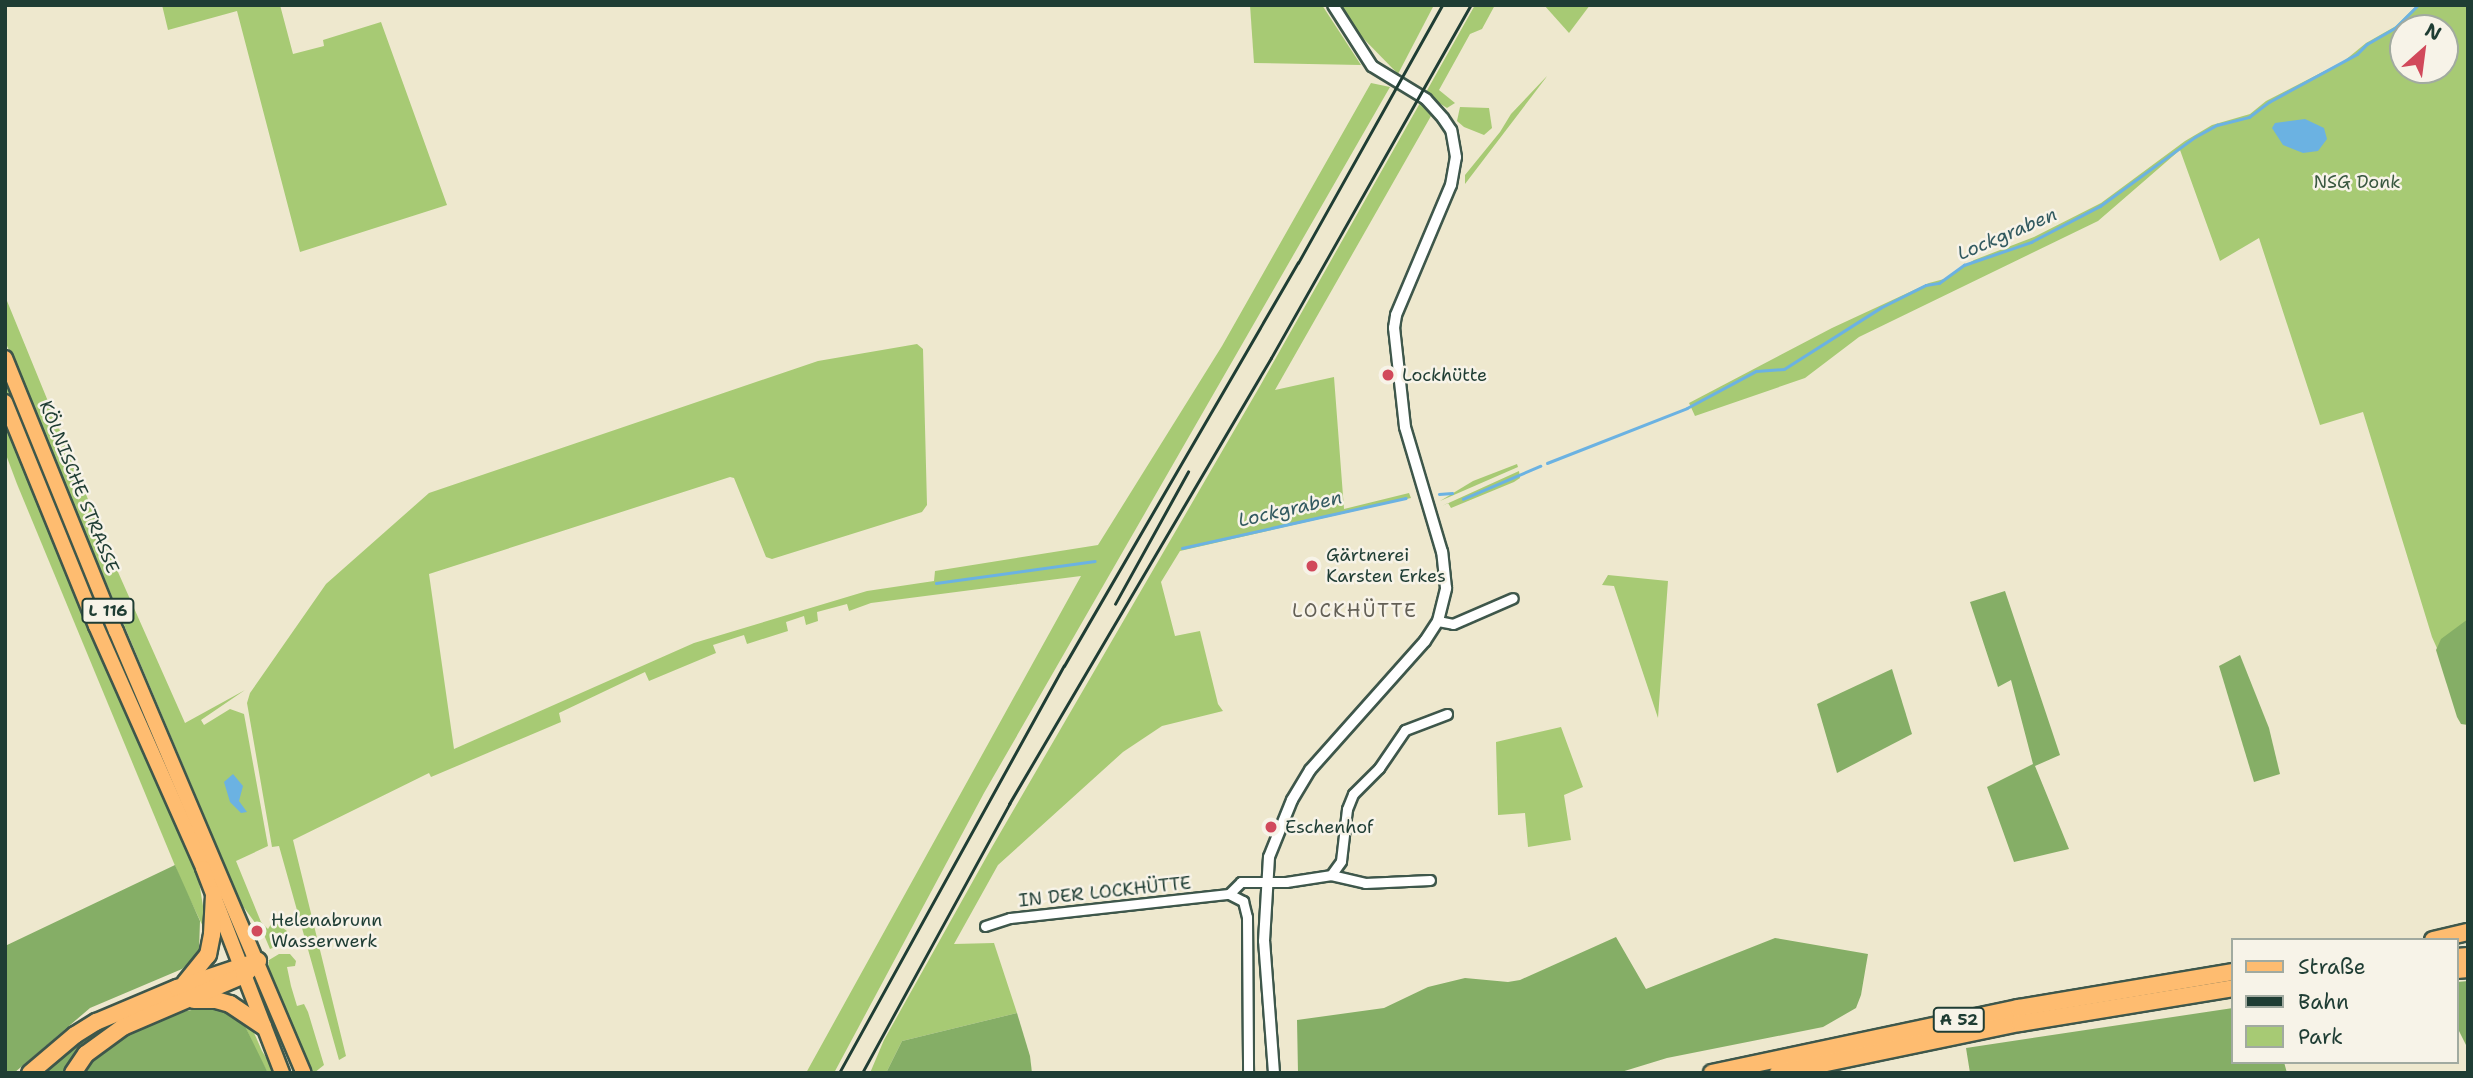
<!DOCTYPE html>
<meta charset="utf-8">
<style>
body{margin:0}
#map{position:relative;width:2473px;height:1078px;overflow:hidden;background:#eee8ce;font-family:"Shantell Sans",sans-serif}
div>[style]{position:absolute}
.green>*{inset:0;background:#a7ca74}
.forest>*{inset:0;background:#85ae66}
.water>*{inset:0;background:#6bb2e2}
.stream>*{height:2.5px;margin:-1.25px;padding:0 1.25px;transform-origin:1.25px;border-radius:1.25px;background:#6bb2e2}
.roads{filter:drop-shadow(2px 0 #3e574b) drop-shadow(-2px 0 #3e574b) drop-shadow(0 2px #3e574b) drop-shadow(0 -2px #3e574b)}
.minor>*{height:9px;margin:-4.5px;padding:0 4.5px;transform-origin:4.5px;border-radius:4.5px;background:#fff}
.tertiary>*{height:10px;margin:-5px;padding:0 5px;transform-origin:5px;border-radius:5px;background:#fff}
.primary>*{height:14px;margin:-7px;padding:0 7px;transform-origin:7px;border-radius:7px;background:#febc70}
.motorway>*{height:16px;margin:-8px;padding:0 8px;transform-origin:8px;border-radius:8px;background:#febc70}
.rail>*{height:2.5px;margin:-1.25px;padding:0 1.25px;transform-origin:1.25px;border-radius:1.25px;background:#1f3d34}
.dots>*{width:19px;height:19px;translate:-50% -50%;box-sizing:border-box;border:4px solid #f7f3e8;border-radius:50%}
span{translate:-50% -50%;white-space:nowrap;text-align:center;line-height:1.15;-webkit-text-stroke:5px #f7f3e8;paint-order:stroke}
.shield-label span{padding:2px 5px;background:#f7f3e8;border:2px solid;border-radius:5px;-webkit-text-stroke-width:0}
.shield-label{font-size:16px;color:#1f3d34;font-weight:700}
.park-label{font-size:18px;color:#3a5941}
.poi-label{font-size:18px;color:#1f3d34}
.left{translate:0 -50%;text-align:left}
.street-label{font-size:18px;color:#1f3d34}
.water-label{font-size:19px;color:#325a60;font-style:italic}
.neighbourhood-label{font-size:19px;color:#625f55;letter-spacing:2px}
.frame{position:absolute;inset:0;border:7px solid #1f3d34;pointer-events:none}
.legend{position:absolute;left:2231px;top:938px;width:228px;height:126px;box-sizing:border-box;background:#f7f3e8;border:2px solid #a1aaa0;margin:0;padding:9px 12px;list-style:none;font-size:21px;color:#1f3d34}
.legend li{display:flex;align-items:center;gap:14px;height:35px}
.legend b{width:35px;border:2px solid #a1aaa0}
.north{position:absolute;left:2389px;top:14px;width:70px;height:70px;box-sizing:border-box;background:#f7f3e8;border:2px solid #a1aaa0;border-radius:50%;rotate:28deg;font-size:19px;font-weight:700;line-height:28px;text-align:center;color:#1f3d34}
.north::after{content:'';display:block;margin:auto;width:24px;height:32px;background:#d1495b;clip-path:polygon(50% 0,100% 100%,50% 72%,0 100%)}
</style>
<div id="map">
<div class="green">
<i style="clip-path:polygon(162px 5px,280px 5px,293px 54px,324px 46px,323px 40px,381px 22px,447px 205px,300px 252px,237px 11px,168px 30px)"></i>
<i style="clip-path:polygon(1250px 5px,1322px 5px,1361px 65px,1254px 63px)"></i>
<i style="clip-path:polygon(1340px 5px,1434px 5px,1398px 74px,1357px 32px)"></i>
<i style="clip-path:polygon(1475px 5px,1495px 5px,1482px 29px,1470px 34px,1439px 90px,1455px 103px,1447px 108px,1425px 94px)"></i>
<i style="clip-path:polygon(1544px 5px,1590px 5px,1569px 33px)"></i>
<i style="clip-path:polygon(evenodd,2417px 5px,2468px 5px,2468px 718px,2432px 637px,2363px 412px,2320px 425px,2259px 238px,2220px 261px,2180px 150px,2098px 221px,1859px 337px,1805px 378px,1695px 416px,1689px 403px,1832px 328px,1929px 283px,1944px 279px,1974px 260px,2034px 237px,2101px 203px,2185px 141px,2212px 125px,2250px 114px,2266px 101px,2344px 61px,2366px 43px,2396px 26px,2417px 5px,2403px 28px,2445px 28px,2445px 70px,2403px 70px,2403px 28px)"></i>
<i style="clip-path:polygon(1547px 76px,1545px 79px,1465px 184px,1465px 175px,1500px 132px,1511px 114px)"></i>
<i style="clip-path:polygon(1371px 83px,1390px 87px,984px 793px,834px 1073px,806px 1073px,1081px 576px,871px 603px,849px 611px,847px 604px,817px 612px,818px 621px,806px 625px,804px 616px,786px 622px,788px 631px,747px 644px,744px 635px,713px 645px,716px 653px,649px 681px,645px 672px,559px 713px,561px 722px,431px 777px,429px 773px,293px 840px,346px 1056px,339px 1060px,279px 846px,272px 847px,247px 703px,250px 693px,326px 584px,429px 493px,818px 361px,917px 344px,923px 349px,927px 505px,922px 512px,772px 559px,766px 557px,734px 478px,730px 477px,429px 574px,454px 749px,694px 643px,867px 591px,934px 581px,935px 571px,1098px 545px,1222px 346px)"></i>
<i style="clip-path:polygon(1420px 103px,1431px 116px,1275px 390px,1334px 377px,1344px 509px,1409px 493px,1411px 498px,1180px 551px,1161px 582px,1175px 636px,1200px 631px,1218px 704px,1223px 711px,1162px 726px,1123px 752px,998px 865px,954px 944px,994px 943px,1017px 1013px,902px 1041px,886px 1073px,870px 1073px,884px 1040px,992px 847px,1260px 386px)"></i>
<i style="clip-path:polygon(1460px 107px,1489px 108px,1492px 128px,1484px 135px,1464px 127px,1457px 121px)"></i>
<i style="clip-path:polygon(5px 296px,114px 563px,185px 723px,245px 690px,201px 720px,204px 725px,230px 709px,244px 714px,268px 846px,236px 861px,261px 922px,268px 929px,273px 921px,287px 931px,284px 940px,275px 947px,270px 949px,259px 923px,256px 924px,242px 905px,55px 461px,5px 341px)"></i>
<i style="clip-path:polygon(5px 376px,214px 868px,208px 870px,97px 611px,5px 389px)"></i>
<i style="clip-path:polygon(5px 419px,198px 875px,208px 937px,183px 885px,17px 484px,5px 452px)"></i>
<i style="clip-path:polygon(1517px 464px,1518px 467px,1440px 501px,1473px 481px)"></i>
<i style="clip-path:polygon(1519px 471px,1520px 478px,1514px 482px,1451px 508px,1448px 503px,1442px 506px)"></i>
<i style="clip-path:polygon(1608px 575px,1668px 581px,1658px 718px,1614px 586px,1602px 585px)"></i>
<i style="clip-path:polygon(1561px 727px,1583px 787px,1564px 795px,1571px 840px,1528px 847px,1525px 813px,1498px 815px,1496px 742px)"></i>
<i style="clip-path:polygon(279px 954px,290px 954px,296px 961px,295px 966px,287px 967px,291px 986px,297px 1006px,304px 1004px,308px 1012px,324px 1065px,314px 1073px,311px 1073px,268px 967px,269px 960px)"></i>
<i style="clip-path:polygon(247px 1017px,262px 1051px,276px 1073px,268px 1073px,258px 1055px,243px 1022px)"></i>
</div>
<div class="forest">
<i style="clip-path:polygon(2005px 591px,2060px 755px,2035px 766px,2069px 849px,2014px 862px,1987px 787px,2033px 764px,2011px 680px,1998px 687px,1970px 602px)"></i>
<i style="clip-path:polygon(2468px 619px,2468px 725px,2461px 724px,2457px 717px,2436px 650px,2441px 639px)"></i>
<i style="clip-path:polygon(2240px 655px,2269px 728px,2280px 774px,2254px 782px,2219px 666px)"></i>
<i style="clip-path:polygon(1892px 669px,1912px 734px,1837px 773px,1817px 704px)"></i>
<i style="clip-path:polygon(175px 865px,200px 921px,199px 950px,191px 961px,182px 969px,90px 1008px,14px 1073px,5px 1073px,5px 946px)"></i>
<i style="clip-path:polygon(1616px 937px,1646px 989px,1775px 938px,1868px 954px,1861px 995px,1856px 1008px,1823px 1027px,1667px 1058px,1618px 1073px,1298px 1073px,1297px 1020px,1384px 1008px,1428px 987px,1465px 978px,1508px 982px,1520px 980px)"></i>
<i style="clip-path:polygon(2468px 981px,2468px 1049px,2457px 1027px,2457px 982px)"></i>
<i style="clip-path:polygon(216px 1005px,247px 1017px,243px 1022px,268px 1073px,83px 1073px,89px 1063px,122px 1038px,172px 1014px)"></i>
<i style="clip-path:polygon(2233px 1008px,2233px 1062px,2284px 1062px,2287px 1073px,1970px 1073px,1966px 1048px)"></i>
<i style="clip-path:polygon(1017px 1013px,1030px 1056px,1032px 1073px,886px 1073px,902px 1041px)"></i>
<i style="clip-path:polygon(102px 1026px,69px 1061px,67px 1073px,39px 1073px)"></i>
</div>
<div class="water">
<i style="clip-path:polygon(2305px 119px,2324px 128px,2327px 139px,2318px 151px,2303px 153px,2283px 145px,2272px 128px,2275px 123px)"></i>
<i style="clip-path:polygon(233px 774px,243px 786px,239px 801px,247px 812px,241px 813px,230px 802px,224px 782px)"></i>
</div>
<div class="stream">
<i style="left:1547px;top:463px;width:150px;rotate:-21.4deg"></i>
<i style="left:1687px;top:408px;width:78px;rotate:-28.2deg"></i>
<i style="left:1756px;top:371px;width:28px;rotate:-4deg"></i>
<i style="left:1784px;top:369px;width:114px;rotate:-32.4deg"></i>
<i style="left:1880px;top:308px;width:51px;rotate:-26.6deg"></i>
<i style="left:1926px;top:285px;width:13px;rotate:-9deg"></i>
<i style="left:1939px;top:283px;width:31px;rotate:-36deg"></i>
<i style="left:1964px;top:265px;width:71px;rotate:-18.9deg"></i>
<i style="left:2031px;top:242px;width:78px;rotate:-27.6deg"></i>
<i style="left:2100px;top:206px;width:117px;rotate:-36deg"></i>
<i style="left:2195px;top:137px;width:25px;rotate:-29deg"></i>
<i style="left:2217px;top:125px;width:33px;rotate:-14deg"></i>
<i style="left:2249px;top:117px;width:25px;rotate:-37deg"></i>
<i style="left:2269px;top:102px;width:100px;rotate:-28.6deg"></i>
<i style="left:2357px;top:54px;width:14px;rotate:-45deg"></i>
<i style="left:2367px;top:44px;width:32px;rotate:-30deg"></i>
<i style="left:2395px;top:28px;width:33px;rotate:-45deg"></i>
<i style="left:1439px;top:494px;width:13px;rotate:-4deg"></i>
<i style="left:1463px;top:499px;width:84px;rotate:-23.2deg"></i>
<i style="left:1182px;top:548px;width:229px;rotate:-12.6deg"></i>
<i style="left:936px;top:583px;width:160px;rotate:-7.9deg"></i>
</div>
<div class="roads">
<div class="minor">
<i style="left:1438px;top:621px;width:15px;rotate:11deg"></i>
<i style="left:1453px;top:624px;width:65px;rotate:-23.4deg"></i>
<i style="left:1331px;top:875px;width:35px;rotate:13deg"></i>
<i style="left:1365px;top:883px;width:65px;rotate:-2.6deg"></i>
<i style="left:1229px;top:894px;width:16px;rotate:27deg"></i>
<i style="left:1243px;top:901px;width:16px;rotate:76deg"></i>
<i style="left:1247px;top:917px;width:156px;rotate:89.6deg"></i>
<i style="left:985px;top:926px;width:26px;rotate:-18deg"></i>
<i style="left:1010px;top:918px;width:220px;rotate:-6.3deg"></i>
<i style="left:1229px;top:894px;width:17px;rotate:-45deg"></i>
<i style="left:1241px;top:882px;width:45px"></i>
<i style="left:1286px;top:882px;width:46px;rotate:-8.8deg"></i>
<i style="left:1331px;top:875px;width:17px;rotate:-54deg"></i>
<i style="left:1341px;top:861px;width:52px;rotate:-83.4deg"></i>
<i style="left:1347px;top:809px;width:16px;rotate:-68deg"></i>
<i style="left:1353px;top:794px;width:37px;rotate:-45deg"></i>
<i style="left:1379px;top:768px;width:46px;rotate:-55.6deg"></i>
<i style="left:1405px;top:730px;width:45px;rotate:-20.9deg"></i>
</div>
<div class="tertiary">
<i style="left:1274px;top:1073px;width:132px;rotate:-94.3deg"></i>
<i style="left:1264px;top:941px;width:84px;rotate:-86.6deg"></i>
<i style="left:1269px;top:857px;width:61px;rotate:-68deg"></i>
<i style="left:1292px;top:800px;width:35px;rotate:-59deg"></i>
<i style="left:1310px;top:770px;width:173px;rotate:-48.3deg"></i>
<i style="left:1425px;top:641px;width:24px;rotate:-57deg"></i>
<i style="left:1438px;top:621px;width:34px;rotate:-76deg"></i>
<i style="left:1446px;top:588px;width:36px;rotate:-96deg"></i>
<i style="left:1442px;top:552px;width:130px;rotate:-106.5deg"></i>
<i style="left:1405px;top:427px;width:100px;rotate:-96.3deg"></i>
<i style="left:1394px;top:328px;width:13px;rotate:-81deg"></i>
<i style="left:1396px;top:315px;width:141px;rotate:-67.1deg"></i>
<i style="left:1451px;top:185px;width:28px;rotate:-80deg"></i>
<i style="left:1456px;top:157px;width:27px;rotate:-100deg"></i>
<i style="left:1451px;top:130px;width:14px;rotate:-124deg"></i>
<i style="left:1443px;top:118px;width:25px;rotate:-132deg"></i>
<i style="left:1426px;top:99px;width:63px;rotate:-148.6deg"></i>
<i style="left:1372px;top:66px;width:72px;rotate:-122.6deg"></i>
</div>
<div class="primary">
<i style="left:5px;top:358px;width:295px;rotate:67.9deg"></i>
<i style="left:116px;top:631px;width:480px;rotate:67deg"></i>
<i style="left:5px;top:402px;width:242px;rotate:67.9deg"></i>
<i style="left:96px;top:626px;width:265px;rotate:66.1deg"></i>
<i style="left:203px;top:868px;width:220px;rotate:68.9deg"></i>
</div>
<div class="motorway">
<i style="left:2433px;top:940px;width:36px;rotate:-13deg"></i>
<i style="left:2457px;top:957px;width:11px;rotate:-5deg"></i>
<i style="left:2457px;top:970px;width:11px;rotate:-5deg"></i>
<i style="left:185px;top:983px;width:36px;rotate:-51deg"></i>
<i style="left:208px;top:955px;width:21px;rotate:-79deg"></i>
<i style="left:212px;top:934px;width:40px;rotate:-87.1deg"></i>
<i style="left:194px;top:1000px;width:22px"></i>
<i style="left:216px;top:1000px;width:15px;rotate:16deg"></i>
<i style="left:230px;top:1004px;width:40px;rotate:34deg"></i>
<i style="left:30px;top:1073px;width:59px;rotate:-40.2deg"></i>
<i style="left:75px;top:1035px;width:25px;rotate:-32deg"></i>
<i style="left:96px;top:1022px;width:88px;rotate:-22.8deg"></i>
<i style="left:177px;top:988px;width:85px;rotate:-18.4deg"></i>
<i style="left:73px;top:1073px;width:23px;rotate:-56deg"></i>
<i style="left:86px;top:1054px;width:46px;rotate:-36.1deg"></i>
<i style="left:123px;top:1027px;width:132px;rotate:-23.3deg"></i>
<i style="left:244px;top:975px;width:20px;rotate:-45deg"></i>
<i style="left:1712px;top:1073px;width:313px;rotate:-12deg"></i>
<i style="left:2018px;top:1008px;width:218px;rotate:-9.5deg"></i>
<i style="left:1778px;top:1073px;width:247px;rotate:-11.7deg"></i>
<i style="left:2020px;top:1023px;width:216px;rotate:-9.3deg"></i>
</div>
</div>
<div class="rail">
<i style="left:1115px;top:604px;width:151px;rotate:-61.1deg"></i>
<i style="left:839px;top:1073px;width:465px;rotate:-61.1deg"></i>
<i style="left:1064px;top:666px;width:466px;rotate:-59.9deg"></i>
<i style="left:1298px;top:263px;width:295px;rotate:-60.8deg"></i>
<i style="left:862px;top:1073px;width:307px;rotate:-61.3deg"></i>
<i style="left:1009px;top:804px;width:517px;rotate:-59.57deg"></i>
<i style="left:1271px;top:358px;width:406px;rotate:-60.5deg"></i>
</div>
<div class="dots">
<i style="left:1388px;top:375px;background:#d1495b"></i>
<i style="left:1312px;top:566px;background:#d1495b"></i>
<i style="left:1271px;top:827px;background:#d1495b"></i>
<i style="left:257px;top:931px;background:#d1495b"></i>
</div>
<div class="shield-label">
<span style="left:108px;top:611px">L 116</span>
<span style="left:1959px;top:1020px">A 52</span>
</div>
<div class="park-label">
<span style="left:2357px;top:182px">NSG Donk</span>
</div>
<div class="poi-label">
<span class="left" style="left:1402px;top:375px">Lockhütte</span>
<span class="left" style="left:1326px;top:566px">Gärtnerei<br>Karsten Erkes</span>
<span class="left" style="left:1285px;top:827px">Eschenhof</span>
<span class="left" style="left:271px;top:931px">Helenabrunn<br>Wasserwerk</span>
</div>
<div class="street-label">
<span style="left:79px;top:487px;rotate:68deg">KÖLNISCHE STRASSE</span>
<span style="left:1105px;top:892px;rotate:-6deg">IN DER LOCKHÜTTE</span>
</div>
<div class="water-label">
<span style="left:2007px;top:234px;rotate:-23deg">Lockgraben</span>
<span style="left:1290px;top:509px;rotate:-13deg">Lockgraben</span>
</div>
<div class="neighbourhood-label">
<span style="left:1355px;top:611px">LOCKHÜTTE</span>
</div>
<div class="frame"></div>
<ul class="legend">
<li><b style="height:9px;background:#febc70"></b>Straße</li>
<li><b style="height:9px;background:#1f3d34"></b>Bahn</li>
<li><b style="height:19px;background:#a7ca74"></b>Park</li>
</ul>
<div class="north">N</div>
</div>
